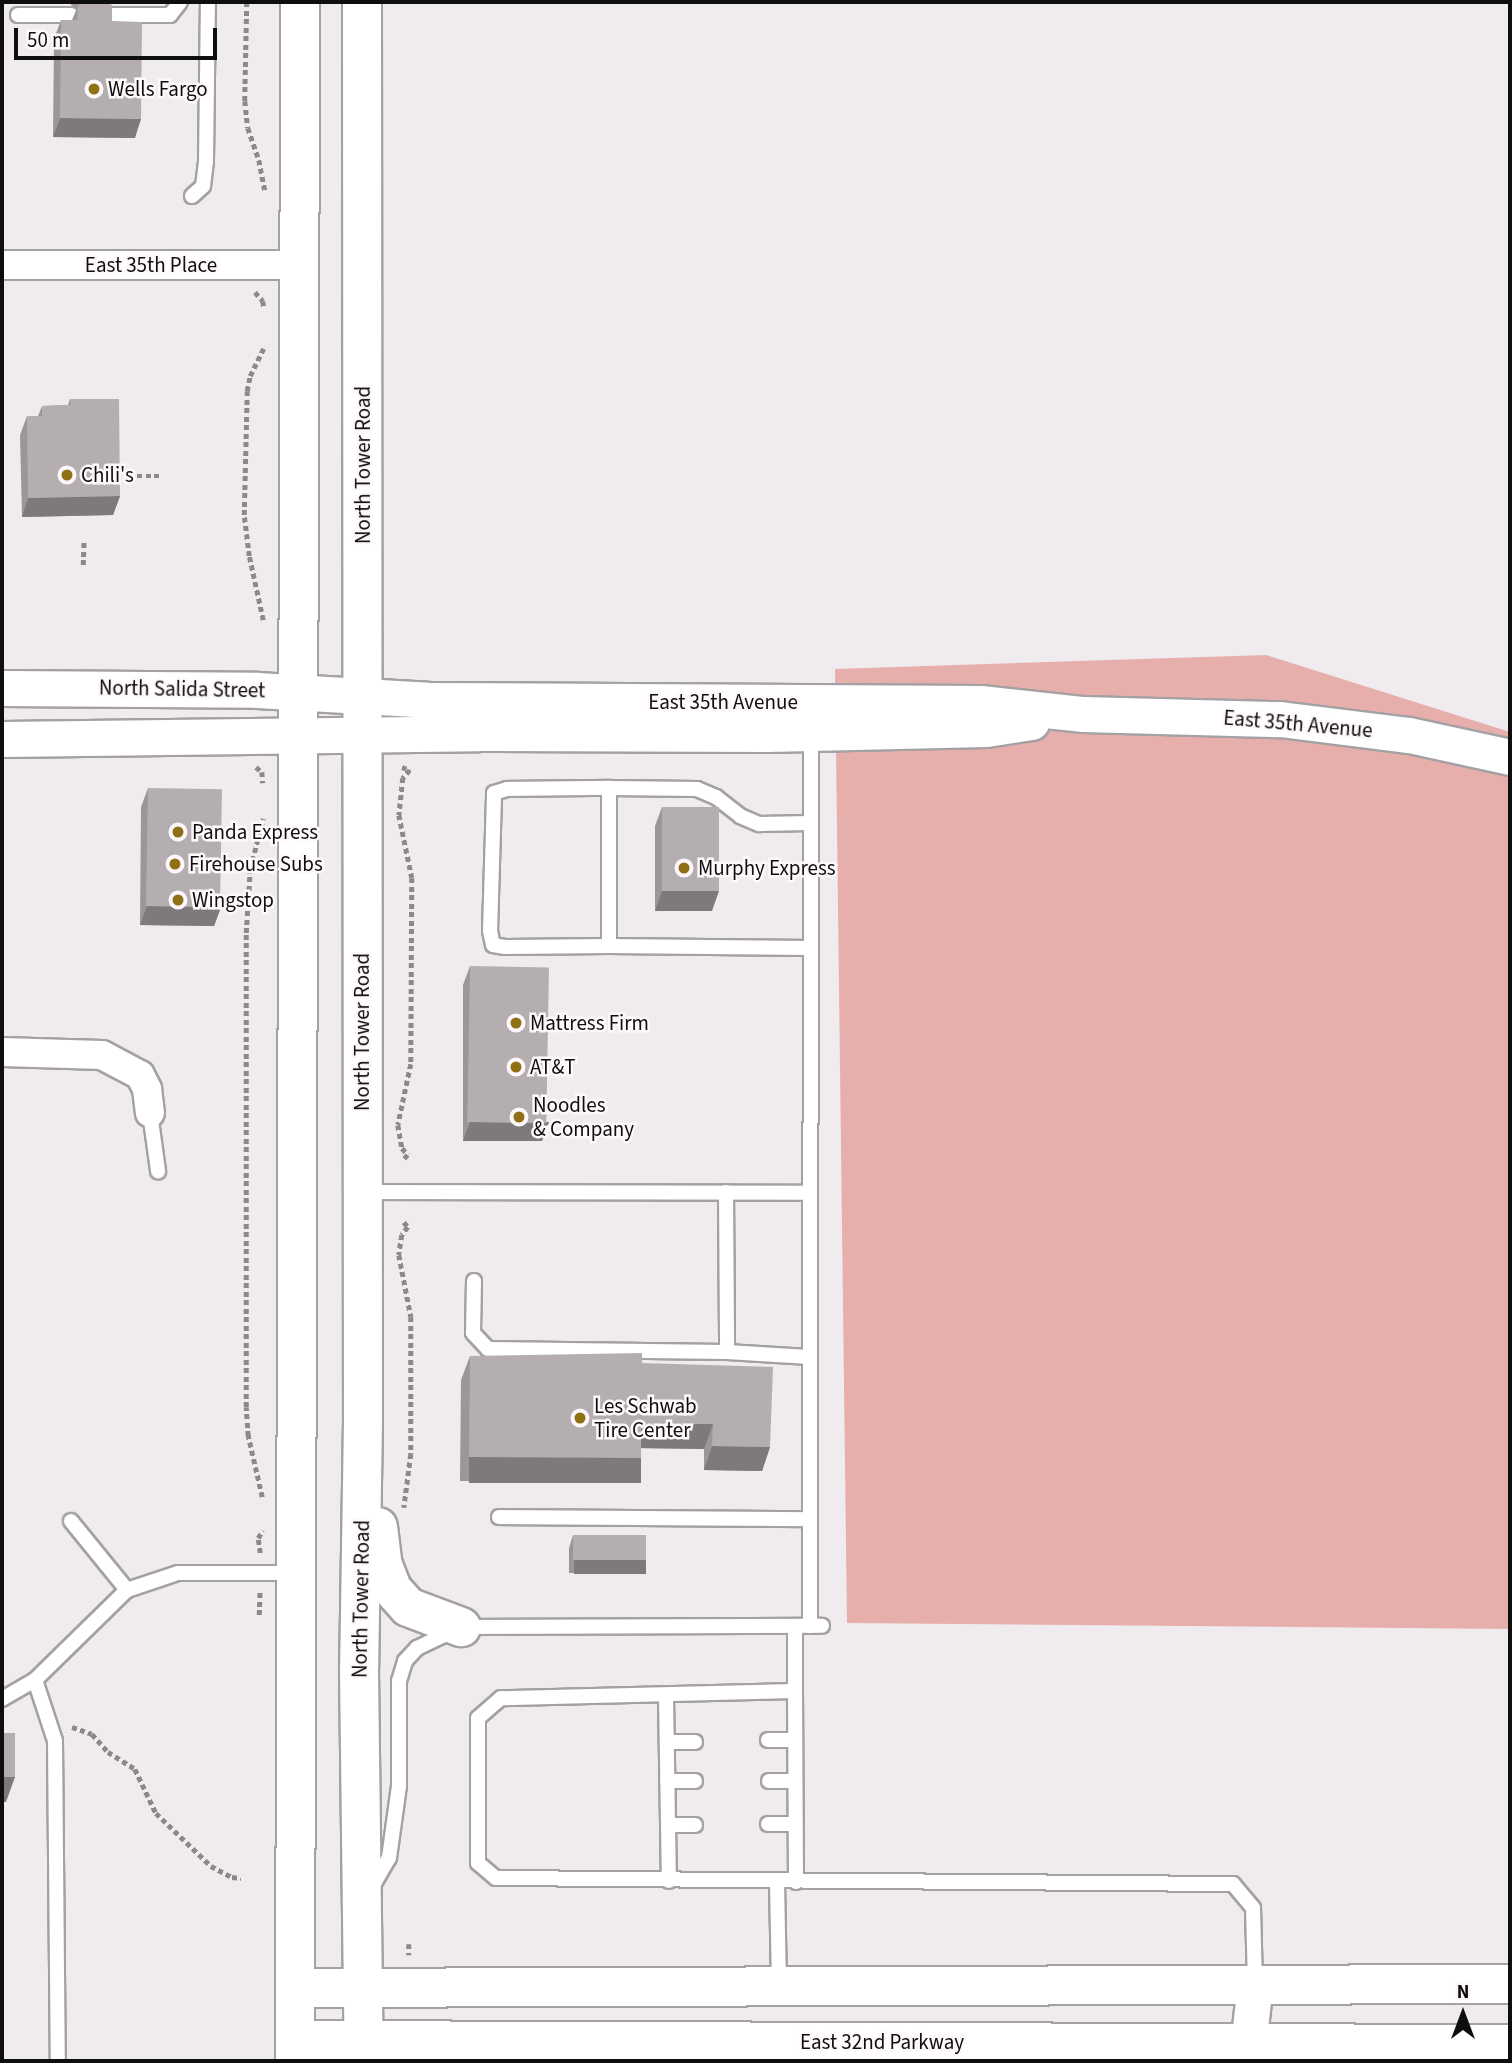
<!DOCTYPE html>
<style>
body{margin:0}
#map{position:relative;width:1512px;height:2063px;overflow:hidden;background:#f0ebee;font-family:"Source Sans 3",sans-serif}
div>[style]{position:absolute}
.green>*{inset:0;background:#e7afac}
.path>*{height:4.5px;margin-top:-2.25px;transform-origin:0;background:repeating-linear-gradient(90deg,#8c898b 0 5px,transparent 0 8.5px)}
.roads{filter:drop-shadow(2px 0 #a5a0a3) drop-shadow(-2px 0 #a5a0a3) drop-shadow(0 2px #a5a0a3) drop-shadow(0 -2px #a5a0a3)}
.service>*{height:14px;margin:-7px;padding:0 7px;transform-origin:7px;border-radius:7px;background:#fff}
.minor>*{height:28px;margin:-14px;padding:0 14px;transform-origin:14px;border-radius:14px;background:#fff}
.tertiary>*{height:35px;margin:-17.5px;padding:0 17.5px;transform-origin:17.5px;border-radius:17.5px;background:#fff}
.secondary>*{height:38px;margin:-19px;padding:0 19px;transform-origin:19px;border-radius:19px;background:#fff}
.primary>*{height:38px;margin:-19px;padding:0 19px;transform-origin:19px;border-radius:19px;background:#fff}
.wall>*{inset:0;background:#9b9697}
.shaded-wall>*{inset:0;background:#7e7a7b;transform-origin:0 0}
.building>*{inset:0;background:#b4aeb0;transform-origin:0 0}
.dots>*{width:19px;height:19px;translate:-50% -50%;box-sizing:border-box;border:4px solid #fef8fc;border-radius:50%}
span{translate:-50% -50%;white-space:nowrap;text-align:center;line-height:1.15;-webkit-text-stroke:5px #fef8fc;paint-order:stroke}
.poi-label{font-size:21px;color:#0f0e0f}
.left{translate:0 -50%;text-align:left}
.street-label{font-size:21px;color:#0f0e0f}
.frame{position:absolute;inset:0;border:4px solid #0f0e0f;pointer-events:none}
.north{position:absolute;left:1428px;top:1979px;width:70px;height:70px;-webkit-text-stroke:5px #fef8fc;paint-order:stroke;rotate:0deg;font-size:19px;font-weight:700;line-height:28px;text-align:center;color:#0f0e0f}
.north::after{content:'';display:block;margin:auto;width:24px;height:32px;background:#0f0e0f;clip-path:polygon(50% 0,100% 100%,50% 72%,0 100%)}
.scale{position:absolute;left:14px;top:28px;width:203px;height:32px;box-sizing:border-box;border:4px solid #0f0e0f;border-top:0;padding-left:9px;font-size:21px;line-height:24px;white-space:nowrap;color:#0f0e0f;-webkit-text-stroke:5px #fef8fc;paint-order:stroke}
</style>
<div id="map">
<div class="green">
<i style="clip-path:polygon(1266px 655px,1510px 732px,1510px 1629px,847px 1623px,835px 669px)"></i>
</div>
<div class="path">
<i style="left:247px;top:2px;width:99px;rotate:91.2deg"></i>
<i style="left:245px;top:101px;width:27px;rotate:84deg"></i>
<i style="left:248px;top:128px;width:34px;rotate:71deg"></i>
<i style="left:259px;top:160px;width:32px;rotate:79deg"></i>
<i style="left:255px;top:292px;width:12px;rotate:48deg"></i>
<i style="left:263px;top:301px;width:7px;rotate:82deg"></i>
<i style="left:137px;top:476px;width:25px"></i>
<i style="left:83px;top:565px;width:25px;rotate:-88deg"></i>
<i style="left:263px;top:620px;width:66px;rotate:-102.3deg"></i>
<i style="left:249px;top:556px;width:41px;rotate:-97deg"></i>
<i style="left:244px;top:515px;width:124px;rotate:-88.6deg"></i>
<i style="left:247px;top:391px;width:15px;rotate:-79deg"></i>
<i style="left:250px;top:376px;width:34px;rotate:-64deg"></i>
<i style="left:256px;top:767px;width:8px;rotate:40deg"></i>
<i style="left:262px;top:772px;width:11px;rotate:85deg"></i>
<i style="left:402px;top:767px;width:9px;rotate:21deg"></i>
<i style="left:410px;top:770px;width:11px;rotate:131deg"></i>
<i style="left:403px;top:778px;width:37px;rotate:96deg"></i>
<i style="left:399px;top:815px;width:64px;rotate:78.3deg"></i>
<i style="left:412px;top:878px;width:186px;rotate:90.3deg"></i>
<i style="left:411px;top:1064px;width:62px;rotate:102deg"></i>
<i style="left:398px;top:1125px;width:23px;rotate:80deg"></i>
<i style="left:402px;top:1148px;width:9px;rotate:49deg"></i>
<i style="left:408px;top:1155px;width:6px;rotate:135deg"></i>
<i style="left:404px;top:1222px;width:6px;rotate:51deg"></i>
<i style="left:408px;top:1227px;width:10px;rotate:127deg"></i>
<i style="left:402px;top:1235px;width:20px;rotate:99deg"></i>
<i style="left:399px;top:1255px;width:63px;rotate:79deg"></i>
<i style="left:411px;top:1317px;width:137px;rotate:90deg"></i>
<i style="left:411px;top:1454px;width:54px;rotate:97.4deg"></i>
<i style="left:262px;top:1497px;width:63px;rotate:-102.9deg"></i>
<i style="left:248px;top:1436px;width:29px;rotate:-94deg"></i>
<i style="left:246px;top:1407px;width:474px;rotate:-90deg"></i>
<i style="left:246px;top:933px;width:64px;rotate:-86.4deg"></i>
<i style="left:250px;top:869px;width:52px;rotate:-75.4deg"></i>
<i style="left:260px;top:1553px;width:15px;rotate:-98deg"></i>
<i style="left:258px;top:1538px;width:9px;rotate:-58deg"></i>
<i style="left:259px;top:1615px;width:25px;rotate:-88deg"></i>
<i style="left:72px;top:1727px;width:21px;rotate:19deg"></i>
<i style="left:92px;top:1734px;width:24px;rotate:48deg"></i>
<i style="left:108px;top:1752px;width:32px;rotate:32deg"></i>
<i style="left:135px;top:1769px;width:49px;rotate:64.5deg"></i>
<i style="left:156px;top:1813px;width:76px;rotate:43.9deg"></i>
<i style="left:211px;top:1866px;width:24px;rotate:28deg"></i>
<i style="left:232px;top:1877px;width:9px;rotate:6deg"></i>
<i style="left:409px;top:1944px;width:11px;rotate:90deg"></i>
</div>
<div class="roads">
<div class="service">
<i style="left:18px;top:15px;width:53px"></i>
<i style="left:105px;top:15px;width:65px"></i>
<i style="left:170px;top:15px;width:16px;rotate:-52deg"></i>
<i style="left:192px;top:196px;width:15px;rotate:-42deg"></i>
<i style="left:203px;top:186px;width:25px;rotate:-83deg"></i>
<i style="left:206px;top:161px;width:159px;rotate:-89.3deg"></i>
<i style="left:609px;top:946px;width:104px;rotate:179.4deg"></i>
<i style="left:505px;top:947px;width:12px;rotate:-171deg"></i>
<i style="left:493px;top:945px;width:14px;rotate:-102deg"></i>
<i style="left:490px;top:931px;width:138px;rotate:-88.3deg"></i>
<i style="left:494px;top:793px;width:14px;rotate:-17deg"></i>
<i style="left:507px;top:789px;width:102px;rotate:-0.6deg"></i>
<i style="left:810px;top:948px;width:201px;rotate:-179.4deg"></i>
<i style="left:609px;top:946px;width:158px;rotate:-90deg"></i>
<i style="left:609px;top:788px;width:88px;rotate:0.7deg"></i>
<i style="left:697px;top:789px;width:21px;rotate:23deg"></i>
<i style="left:716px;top:797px;width:31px;rotate:38deg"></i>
<i style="left:740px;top:816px;width:21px;rotate:23deg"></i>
<i style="left:759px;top:824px;width:51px;rotate:-1.1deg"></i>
<i style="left:150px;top:1113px;width:59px;rotate:82.1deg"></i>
<i style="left:363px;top:1192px;width:445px;rotate:0.1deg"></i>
<i style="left:726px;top:1192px;width:160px;rotate:89.6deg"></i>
<i style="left:474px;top:1281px;width:52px;rotate:91.1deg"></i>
<i style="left:473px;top:1333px;width:22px;rotate:47deg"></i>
<i style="left:488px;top:1349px;width:239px;rotate:0.7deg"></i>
<i style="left:727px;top:1352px;width:82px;rotate:3.5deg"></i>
<i style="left:499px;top:1517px;width:310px;rotate:0.4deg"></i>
<i style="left:71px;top:1521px;width:89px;rotate:50.9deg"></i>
<i style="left:810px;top:1626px;width:895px;rotate:-89.94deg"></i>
<i style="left:795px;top:1627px;width:64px;rotate:90deg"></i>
<i style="left:795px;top:1691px;width:294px;rotate:178.6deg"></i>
<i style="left:501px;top:1698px;width:30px;rotate:139deg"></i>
<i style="left:478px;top:1718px;width:145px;rotate:90deg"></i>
<i style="left:478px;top:1863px;width:23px;rotate:40deg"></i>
<i style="left:496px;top:1878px;width:737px;rotate:0.47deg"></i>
<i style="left:1233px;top:1884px;width:31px;rotate:50deg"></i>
<i style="left:1253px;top:1908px;width:74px;rotate:88.5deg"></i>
<i style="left:35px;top:1680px;width:64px;rotate:71.8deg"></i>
<i style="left:55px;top:1741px;width:320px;rotate:89.5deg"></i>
<i style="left:795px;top:1691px;width:191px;rotate:89.7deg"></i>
<i style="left:666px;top:1696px;width:185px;rotate:89.1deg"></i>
<i style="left:2px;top:1699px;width:38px;rotate:-30deg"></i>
<i style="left:35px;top:1680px;width:129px;rotate:-44.4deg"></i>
<i style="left:127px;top:1590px;width:54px;rotate:-18.4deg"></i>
<i style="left:178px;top:1573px;width:117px"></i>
<i style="left:768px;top:1740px;width:27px"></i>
<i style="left:667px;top:1742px;width:28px"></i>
<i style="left:667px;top:1781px;width:28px"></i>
<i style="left:769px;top:1781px;width:26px"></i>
<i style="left:768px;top:1824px;width:27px"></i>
<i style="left:668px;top:1825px;width:27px"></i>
<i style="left:777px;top:1882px;width:104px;rotate:88.9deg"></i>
<i style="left:372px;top:1887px;width:34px;rotate:-60deg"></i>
<i style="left:389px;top:1858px;width:73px;rotate:-82.1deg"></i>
<i style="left:399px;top:1786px;width:105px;rotate:-90deg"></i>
<i style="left:399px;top:1681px;width:21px;rotate:-73deg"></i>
<i style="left:405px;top:1661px;width:18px;rotate:-47deg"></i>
<i style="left:417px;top:1648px;width:49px;rotate:-25.5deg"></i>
<i style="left:461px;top:1627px;width:361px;rotate:-0.2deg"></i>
</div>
<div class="minor">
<i style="left:2px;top:265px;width:298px"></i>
<i style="left:2px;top:1052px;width:100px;rotate:1.7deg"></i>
<i style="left:102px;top:1055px;width:43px;rotate:27.8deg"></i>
<i style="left:140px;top:1075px;width:16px;rotate:63deg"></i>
<i style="left:147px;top:1089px;width:24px;rotate:83deg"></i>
</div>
<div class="tertiary">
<i style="left:2px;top:688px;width:255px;rotate:0.4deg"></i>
<i style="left:257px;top:690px;width:171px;rotate:3.3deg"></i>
<i style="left:428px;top:700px;width:552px;rotate:0.31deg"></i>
<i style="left:980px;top:703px;width:104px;rotate:6.1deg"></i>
<i style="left:1083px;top:714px;width:197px;rotate:1.5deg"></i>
<i style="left:1280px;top:719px;width:130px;rotate:7.1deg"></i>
<i style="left:1409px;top:735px;width:103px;rotate:12.3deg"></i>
<i style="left:2px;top:739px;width:477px;rotate:-0.7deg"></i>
<i style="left:479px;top:733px;width:288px;rotate:0.2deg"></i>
<i style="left:767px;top:734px;width:219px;rotate:-1.3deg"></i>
<i style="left:986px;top:729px;width:46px;rotate:-8.8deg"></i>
<i style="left:1248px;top:2045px;width:61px;rotate:-83.5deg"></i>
</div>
<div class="secondary">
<i style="left:296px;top:1988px;width:1214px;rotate:-0.19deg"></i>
<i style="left:295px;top:2040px;width:1215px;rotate:0.19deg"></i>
</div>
<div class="primary">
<i style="left:362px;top:2px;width:1419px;rotate:89.96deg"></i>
<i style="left:363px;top:1421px;width:249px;rotate:90.9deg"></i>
<i style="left:359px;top:1670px;width:391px;rotate:89.3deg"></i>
<i style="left:378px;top:1527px;width:38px;rotate:83deg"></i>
<i style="left:383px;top:1565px;width:26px;rotate:69deg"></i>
<i style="left:392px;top:1589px;width:24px;rotate:48deg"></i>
<i style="left:408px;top:1607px;width:57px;rotate:20.7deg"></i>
<i style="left:295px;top:2061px;width:2059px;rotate:-89.86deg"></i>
</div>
</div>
<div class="wall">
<i style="clip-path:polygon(71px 2px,107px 2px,112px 21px,135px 138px,53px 137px,54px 39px,61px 20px,72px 20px,77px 8px,71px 5px)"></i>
<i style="clip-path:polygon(70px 399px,120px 496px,113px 515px,22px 517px,20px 435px,27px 416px,38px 416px,42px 406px,68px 405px)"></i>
<i style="clip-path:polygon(148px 788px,221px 907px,214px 926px,140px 925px,141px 807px)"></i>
<i style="clip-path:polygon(662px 807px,712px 911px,655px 911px,655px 826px)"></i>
<i style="clip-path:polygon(470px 966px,542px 1141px,463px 1141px,463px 985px)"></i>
<i style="clip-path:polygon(470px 1356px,642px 1363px,770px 1447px,762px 1471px,704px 1470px,704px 1449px,641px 1448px,641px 1458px,632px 1482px,460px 1481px,461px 1380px)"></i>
<i style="clip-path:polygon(573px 1535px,642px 1573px,569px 1573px,569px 1548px)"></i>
</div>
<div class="shaded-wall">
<i style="clip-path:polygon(60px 118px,141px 119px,135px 138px,53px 137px)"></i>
<i style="clip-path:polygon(120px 496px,113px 515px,22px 517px,28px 498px)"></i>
<i style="clip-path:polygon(662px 891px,719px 891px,712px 911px,655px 911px)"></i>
<i style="clip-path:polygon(147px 906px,221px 907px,214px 926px,140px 925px)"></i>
<i style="clip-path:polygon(470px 1122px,549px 1122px,542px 1141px,463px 1141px)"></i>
<i style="clip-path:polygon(641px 1424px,713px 1424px,704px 1449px,632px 1448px)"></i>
<i style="clip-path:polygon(712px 1446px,770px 1447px,762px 1471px,704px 1470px)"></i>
<i style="left:469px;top:1457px;width:172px;height:26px"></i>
<i style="left:574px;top:1560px;width:72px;height:14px"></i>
<i style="clip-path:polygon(2px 1777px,15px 1777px,6px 1802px,2px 1802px)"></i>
</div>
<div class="building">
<i style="clip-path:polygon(85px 2px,105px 2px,112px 5px,112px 21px,142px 22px,141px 119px,60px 118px,61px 20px,77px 20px,78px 5px,83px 4px)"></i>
<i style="clip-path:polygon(70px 399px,119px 399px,120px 496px,28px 498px,27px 416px,42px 416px,42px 406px,71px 405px)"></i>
<i style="left:148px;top:788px;width:74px;height:118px;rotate:1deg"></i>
<i style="left:662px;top:807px;width:57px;height:84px"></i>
<i style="left:470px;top:966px;width:79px;height:156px;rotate:1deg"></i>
<i style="clip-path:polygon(642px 1353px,642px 1363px,773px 1367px,770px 1447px,712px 1446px,713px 1424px,641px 1424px,641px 1458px,469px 1457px,470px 1356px)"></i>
<i style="left:573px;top:1535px;width:73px;height:25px"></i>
<i style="left:2px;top:1733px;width:13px;height:44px"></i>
</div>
<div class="dots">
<i style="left:94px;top:89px;background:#8f7015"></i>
<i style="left:67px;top:475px;background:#8f7015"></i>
<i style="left:178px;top:832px;background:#8f7015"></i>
<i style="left:175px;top:864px;background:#8f7015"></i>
<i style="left:684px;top:868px;background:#8f7015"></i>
<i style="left:178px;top:900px;background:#8f7015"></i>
<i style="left:516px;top:1023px;background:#8f7015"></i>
<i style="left:516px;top:1067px;background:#8f7015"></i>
<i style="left:519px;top:1117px;background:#8f7015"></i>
<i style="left:580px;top:1418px;background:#8f7015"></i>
</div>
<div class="poi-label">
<span class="left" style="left:108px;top:89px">Wells Fargo</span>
<span class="left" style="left:81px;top:475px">Chili's</span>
<span class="left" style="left:192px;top:832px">Panda Express</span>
<span class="left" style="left:189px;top:864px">Firehouse Subs</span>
<span class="left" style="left:698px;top:868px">Murphy Express</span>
<span class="left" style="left:192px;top:900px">Wingstop</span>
<span class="left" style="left:530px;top:1023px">Mattress Firm</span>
<span class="left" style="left:530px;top:1067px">AT&amp;T</span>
<span class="left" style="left:533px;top:1117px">Noodles<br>&amp; Company</span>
<span class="left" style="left:594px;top:1418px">Les Schwab<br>Tire Center</span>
</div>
<div class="street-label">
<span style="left:151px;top:265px">East 35th Place</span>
<span style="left:363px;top:465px;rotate:-90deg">North Tower Road</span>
<span style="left:182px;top:689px;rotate:1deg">North Salida Street</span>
<span style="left:723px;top:702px">East 35th Avenue</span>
<span style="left:1298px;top:724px;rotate:5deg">East 35th Avenue</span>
<span style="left:362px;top:1032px;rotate:-90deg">North Tower Road</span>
<span style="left:361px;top:1599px;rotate:-89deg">North Tower Road</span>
<span style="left:882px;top:2042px">East 32nd Parkway</span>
</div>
<div class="frame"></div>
<div class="north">N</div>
<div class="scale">50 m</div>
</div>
